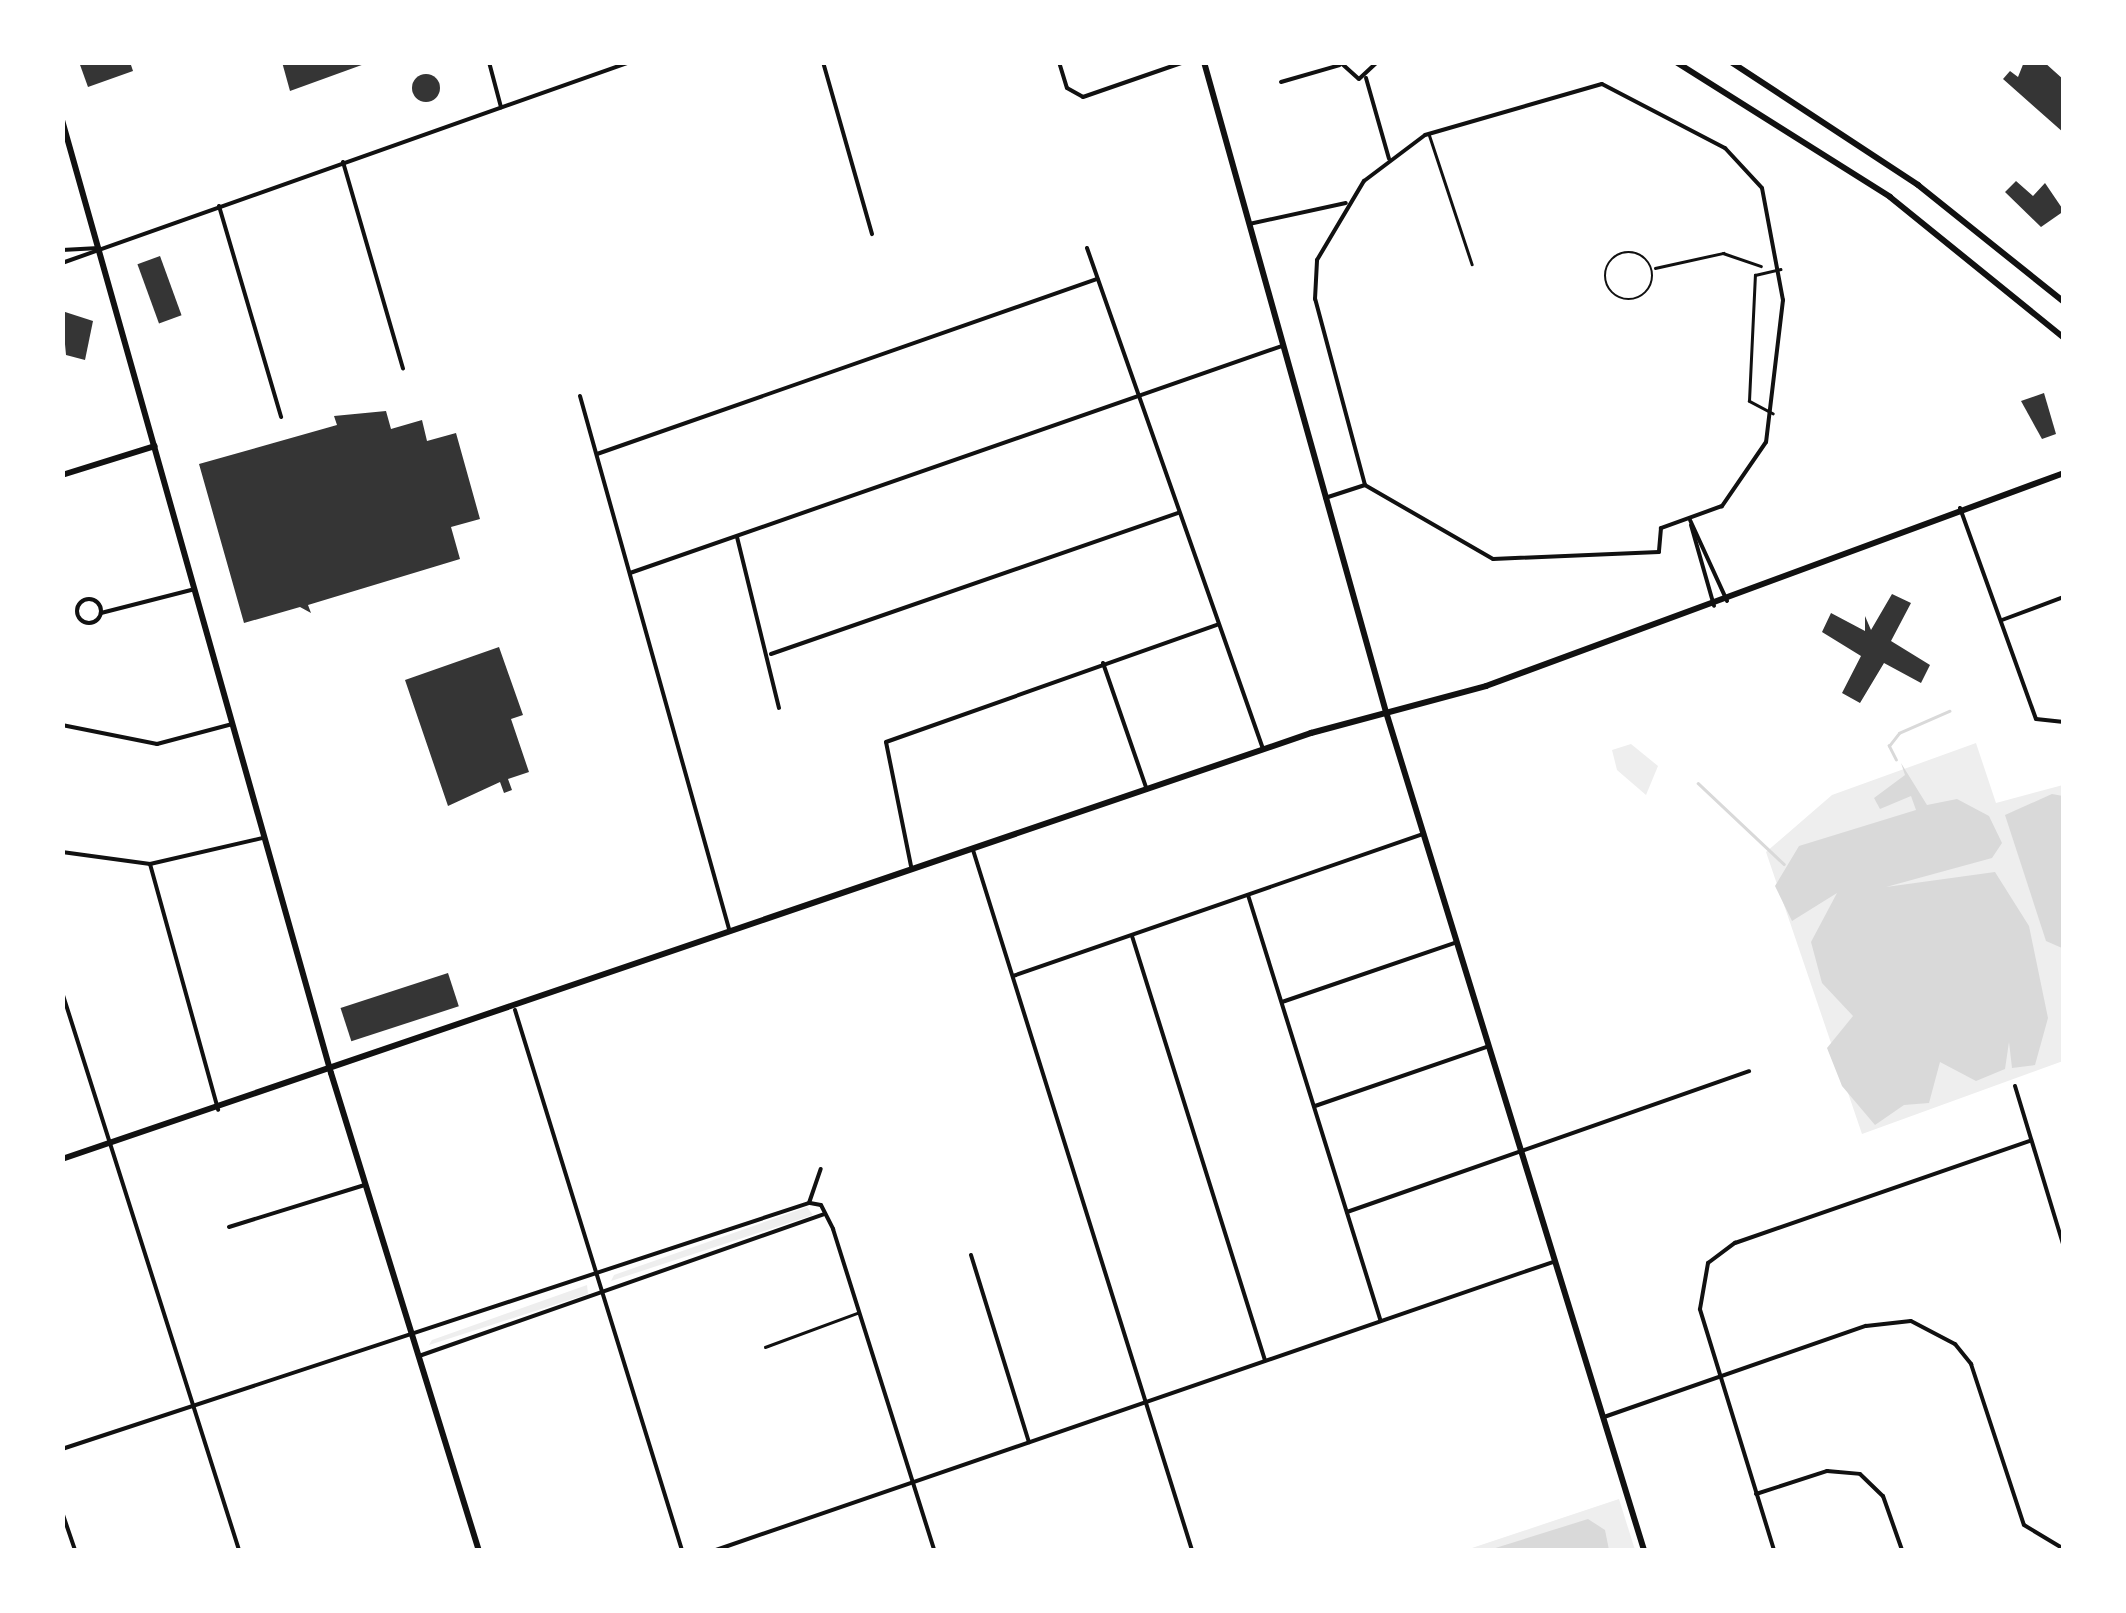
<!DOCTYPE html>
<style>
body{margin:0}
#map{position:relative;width:2126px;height:1613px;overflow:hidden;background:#fff;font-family:"Source Sans 3",sans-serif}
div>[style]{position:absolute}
.green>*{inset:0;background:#eee}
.water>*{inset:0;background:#d9d9d9}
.stream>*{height:2.5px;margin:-1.25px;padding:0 1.25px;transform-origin:1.25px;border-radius:1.25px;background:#d9d9d9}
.building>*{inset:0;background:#353535;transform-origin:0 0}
.round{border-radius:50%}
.service>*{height:2.5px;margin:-1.25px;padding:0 1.25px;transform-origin:1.25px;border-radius:1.25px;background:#111}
.service>.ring{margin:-1.25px;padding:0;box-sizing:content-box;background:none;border:2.5px solid #111;border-radius:50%}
.minor>*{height:4px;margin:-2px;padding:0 2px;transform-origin:2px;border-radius:2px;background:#111}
.minor>.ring{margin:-2px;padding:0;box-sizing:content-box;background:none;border:4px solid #111;border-radius:50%}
.secondary>*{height:6px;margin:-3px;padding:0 3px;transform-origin:3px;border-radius:3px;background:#111}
.trunk>*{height:6px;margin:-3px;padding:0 3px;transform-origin:3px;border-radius:3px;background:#111}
span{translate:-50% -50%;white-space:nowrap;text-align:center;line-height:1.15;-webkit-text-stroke:10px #fff;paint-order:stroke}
.frame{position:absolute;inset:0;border:65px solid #fff;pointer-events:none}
</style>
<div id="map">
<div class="green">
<i style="clip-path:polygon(1976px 743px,1996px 803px,2063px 785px,2063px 1061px,1862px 1134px,1766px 852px,1832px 795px)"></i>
<i style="clip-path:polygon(1631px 744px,1658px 766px,1646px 795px,1617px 770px,1612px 750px)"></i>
<i style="clip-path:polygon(807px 1207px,813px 1215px,611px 1281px,614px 1275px)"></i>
<i style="clip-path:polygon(587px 1285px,588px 1294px,429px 1345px,432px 1340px)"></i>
<i style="clip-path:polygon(1619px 1499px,1635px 1550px,1466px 1550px)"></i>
</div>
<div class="water">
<i style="clip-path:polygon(1901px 763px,1927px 805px,1957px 799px,1989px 816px,2002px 843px,1992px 858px,1886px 887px,1995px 872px,2029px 926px,2048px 1018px,2035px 1065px,2012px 1068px,2009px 1042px,2005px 1069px,1976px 1081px,1940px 1062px,1929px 1103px,1904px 1105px,1875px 1125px,1842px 1086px,1827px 1048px,1853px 1016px,1822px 983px,1811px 942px,1837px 893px,1792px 921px,1775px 886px,1799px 846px,1916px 810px,1911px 796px,1880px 809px,1874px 798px,1905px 775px)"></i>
<i style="clip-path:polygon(2052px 794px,2063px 796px,2062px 948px,2046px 941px,2005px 815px)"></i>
<i style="clip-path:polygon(1588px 1519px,1605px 1530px,1609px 1550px,1489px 1550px)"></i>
</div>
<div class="stream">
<i style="left:1896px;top:760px;width:16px;rotate:-117deg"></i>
<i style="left:1889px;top:746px;width:16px;rotate:-52deg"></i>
<i style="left:1899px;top:733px;width:55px;rotate:-23.7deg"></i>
<i style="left:1698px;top:783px;width:118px;rotate:43.3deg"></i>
</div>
<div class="building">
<i style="clip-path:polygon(79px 62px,130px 62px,133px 71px,88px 87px)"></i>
<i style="clip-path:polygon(282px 62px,370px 62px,290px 91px)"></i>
<i style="clip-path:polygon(2024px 62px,2044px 62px,2064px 80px,2064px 133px,2003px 79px,2010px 71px,2018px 77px)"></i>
<i class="round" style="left:412px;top:74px;width:28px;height:28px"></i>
<i style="clip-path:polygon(2016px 181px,2033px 196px,2045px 183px,2064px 211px,2041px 227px,2005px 192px)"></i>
<i style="left:160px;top:256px;width:63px;height:24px;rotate:70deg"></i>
<i style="clip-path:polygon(62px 311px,93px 321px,85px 360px,66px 355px)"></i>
<i style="clip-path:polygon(2044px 393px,2056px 434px,2042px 439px,2021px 401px)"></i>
<i style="clip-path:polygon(386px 411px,391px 429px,422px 420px,427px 441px,456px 433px,480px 519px,451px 527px,460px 559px,308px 605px,311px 613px,300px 607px,244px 623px,199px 464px,337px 425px,334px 416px)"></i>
<i style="clip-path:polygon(1892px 594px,1911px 603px,1891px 641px,1930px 665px,1921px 683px,1884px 663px,1860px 703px,1842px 693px,1861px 656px,1822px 632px,1831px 613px,1865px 631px,1865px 616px,1871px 630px)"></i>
<i style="clip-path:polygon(499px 647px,523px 715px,511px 719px,529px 772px,508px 779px,512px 790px,504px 793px,500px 782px,448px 806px,405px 680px)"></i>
<i style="left:448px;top:973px;width:35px;height:113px;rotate:72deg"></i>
</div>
<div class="service">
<i style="left:1429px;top:134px;width:137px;rotate:71.7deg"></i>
<i class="ring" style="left:1605px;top:252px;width:45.5px;height:45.5px"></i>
<i style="left:1655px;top:268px;width:70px;rotate:-12.4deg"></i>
<i style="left:1723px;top:253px;width:40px;rotate:18.9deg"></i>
<i style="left:1773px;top:414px;width:27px;rotate:-152deg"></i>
<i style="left:1749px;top:401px;width:126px;rotate:-87.3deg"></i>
<i style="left:1755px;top:275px;width:26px;rotate:-13deg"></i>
<i style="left:765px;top:1347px;width:98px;rotate:-20.3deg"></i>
</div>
<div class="minor">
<i style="left:489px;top:62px;width:47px;rotate:75.1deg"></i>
<i style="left:823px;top:62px;width:179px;rotate:74.1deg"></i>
<i style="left:1059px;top:62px;width:27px;rotate:73deg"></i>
<i style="left:1067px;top:88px;width:18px;rotate:29deg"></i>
<i style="left:1083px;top:97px;width:107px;rotate:-19.1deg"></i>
<i style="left:1340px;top:62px;width:25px;rotate:42deg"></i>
<i style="left:1359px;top:79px;width:25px;rotate:-43deg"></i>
<i style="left:1366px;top:78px;width:84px;rotate:74.1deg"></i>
<i style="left:1281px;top:82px;width:61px;rotate:-16.1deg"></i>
<i style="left:1602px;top:84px;width:139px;rotate:27.5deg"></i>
<i style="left:1725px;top:148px;width:54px;rotate:47.2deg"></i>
<i style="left:1762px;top:188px;width:114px;rotate:79.4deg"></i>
<i style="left:1783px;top:300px;width:143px;rotate:96.8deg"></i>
<i style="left:1766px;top:442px;width:78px;rotate:124.5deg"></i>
<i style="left:1722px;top:506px;width:65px;rotate:160.2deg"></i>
<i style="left:1661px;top:528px;width:24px;rotate:95deg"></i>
<i style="left:1659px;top:552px;width:166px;rotate:177.6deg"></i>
<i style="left:1493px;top:559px;width:148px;rotate:-150deg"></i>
<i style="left:1365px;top:485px;width:193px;rotate:-105deg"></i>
<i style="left:1315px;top:299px;width:39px;rotate:-87deg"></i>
<i style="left:1317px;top:260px;width:92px;rotate:-59.3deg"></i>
<i style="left:1364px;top:181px;width:76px;rotate:-37deg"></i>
<i style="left:1425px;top:135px;width:184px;rotate:-16.1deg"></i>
<i style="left:343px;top:162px;width:215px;rotate:73.8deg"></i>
<i style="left:219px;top:206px;width:220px;rotate:73.6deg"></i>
<i style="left:1249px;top:224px;width:99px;rotate:-12.2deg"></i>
<i style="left:1087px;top:248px;width:531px;rotate:70.64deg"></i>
<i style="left:62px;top:250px;width:37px;rotate:-3deg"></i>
<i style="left:62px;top:263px;width:603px;rotate:-19.49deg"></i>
<i style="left:580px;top:396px;width:553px;rotate:74.38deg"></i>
<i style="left:597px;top:454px;width:530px;rotate:-19.29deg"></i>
<i style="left:1325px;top:498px;width:42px;rotate:-18deg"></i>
<i style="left:1960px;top:508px;width:224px;rotate:70.2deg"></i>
<i style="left:2036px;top:719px;width:28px;rotate:6deg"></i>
<i style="left:1690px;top:520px;width:89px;rotate:65.4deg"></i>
<i style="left:1691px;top:525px;width:84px;rotate:74.1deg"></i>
<i style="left:737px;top:537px;width:176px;rotate:76.2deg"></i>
<i style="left:630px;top:573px;width:690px;rotate:-19.2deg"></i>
<i class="ring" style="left:77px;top:599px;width:20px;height:20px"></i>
<i style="left:101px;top:613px;width:97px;rotate:-14.3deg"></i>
<i style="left:2002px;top:620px;width:66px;rotate:-20.4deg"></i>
<i style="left:771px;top:654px;width:431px;rotate:-19.1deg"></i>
<i style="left:1103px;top:663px;width:134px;rotate:70.9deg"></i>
<i style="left:62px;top:725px;width:97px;rotate:11.3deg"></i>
<i style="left:157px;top:744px;width:78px;rotate:-14.9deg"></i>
<i style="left:973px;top:850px;width:733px;rotate:72.63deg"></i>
<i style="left:62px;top:852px;width:89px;rotate:7.8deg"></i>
<i style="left:150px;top:864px;width:116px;rotate:-13deg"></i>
<i style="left:150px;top:864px;width:255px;rotate:74.5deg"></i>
<i style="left:911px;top:866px;width:126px;rotate:-101.4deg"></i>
<i style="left:886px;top:742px;width:351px;rotate:-19.5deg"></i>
<i style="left:1248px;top:895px;width:446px;rotate:72.7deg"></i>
<i style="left:1132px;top:936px;width:445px;rotate:72.6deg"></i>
<i style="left:1013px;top:976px;width:435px;rotate:-19.1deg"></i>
<i style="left:62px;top:992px;width:585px;rotate:72.4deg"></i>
<i style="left:1282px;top:1002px;width:185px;rotate:-18.9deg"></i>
<i style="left:515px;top:1010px;width:565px;rotate:72.82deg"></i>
<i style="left:2015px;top:1086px;width:168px;rotate:73.1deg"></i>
<i style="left:1315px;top:1106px;width:184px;rotate:-19deg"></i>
<i style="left:809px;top:1203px;width:36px;rotate:-71deg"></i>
<i style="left:810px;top:1203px;width:11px;rotate:10deg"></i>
<i style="left:821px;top:1205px;width:27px;rotate:63deg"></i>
<i style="left:833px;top:1229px;width:337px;rotate:72.5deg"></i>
<i style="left:1347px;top:1212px;width:426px;rotate:-19.3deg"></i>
<i style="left:229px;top:1227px;width:142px;rotate:-17.2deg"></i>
<i style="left:971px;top:1255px;width:196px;rotate:72.8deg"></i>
<i style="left:419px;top:1356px;width:430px;rotate:-19.3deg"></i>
<i style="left:1604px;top:1417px;width:277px;rotate:-19.2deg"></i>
<i style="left:1866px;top:1326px;width:45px;rotate:-6.3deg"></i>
<i style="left:1911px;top:1321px;width:50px;rotate:27.6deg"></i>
<i style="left:1955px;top:1344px;width:26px;rotate:51deg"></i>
<i style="left:1971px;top:1364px;width:169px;rotate:71.8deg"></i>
<i style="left:2024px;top:1525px;width:47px;rotate:31deg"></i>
<i style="left:62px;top:1449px;width:786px;rotate:-18.23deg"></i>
<i style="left:1756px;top:1494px;width:75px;rotate:-17.9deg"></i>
<i style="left:1827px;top:1471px;width:33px;rotate:5deg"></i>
<i style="left:1860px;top:1474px;width:32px;rotate:44deg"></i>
<i style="left:1883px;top:1496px;width:57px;rotate:70.6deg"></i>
<i style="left:62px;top:1512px;width:40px;rotate:71.1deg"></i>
<i style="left:716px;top:1550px;width:885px;rotate:-18.99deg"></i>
<i style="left:1774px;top:1550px;width:252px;rotate:-107.1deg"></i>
<i style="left:1700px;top:1309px;width:47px;rotate:-80.1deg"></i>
<i style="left:1708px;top:1263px;width:34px;rotate:-37deg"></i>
<i style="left:1735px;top:1243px;width:312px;rotate:-19.1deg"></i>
</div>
<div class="secondary">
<i style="left:1204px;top:62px;width:675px;rotate:74.36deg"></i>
<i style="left:1386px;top:712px;width:877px;rotate:72.89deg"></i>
<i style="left:62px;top:120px;width:990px;rotate:74.24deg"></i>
<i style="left:331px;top:1073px;width:499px;rotate:72.8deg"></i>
<i style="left:62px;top:475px;width:97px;rotate:-17.3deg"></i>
<i style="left:62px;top:1159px;width:1320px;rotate:-18.83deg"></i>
<i style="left:1311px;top:733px;width:181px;rotate:-15deg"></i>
<i style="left:1486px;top:686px;width:616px;rotate:-20.23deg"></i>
</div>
<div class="trunk">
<i style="left:1676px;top:62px;width:253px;rotate:32.2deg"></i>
<i style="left:1890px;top:197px;width:224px;rotate:39deg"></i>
<i style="left:1731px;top:62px;width:224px;rotate:33.3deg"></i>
<i style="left:1918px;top:185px;width:187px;rotate:38.7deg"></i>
</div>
<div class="frame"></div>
</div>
